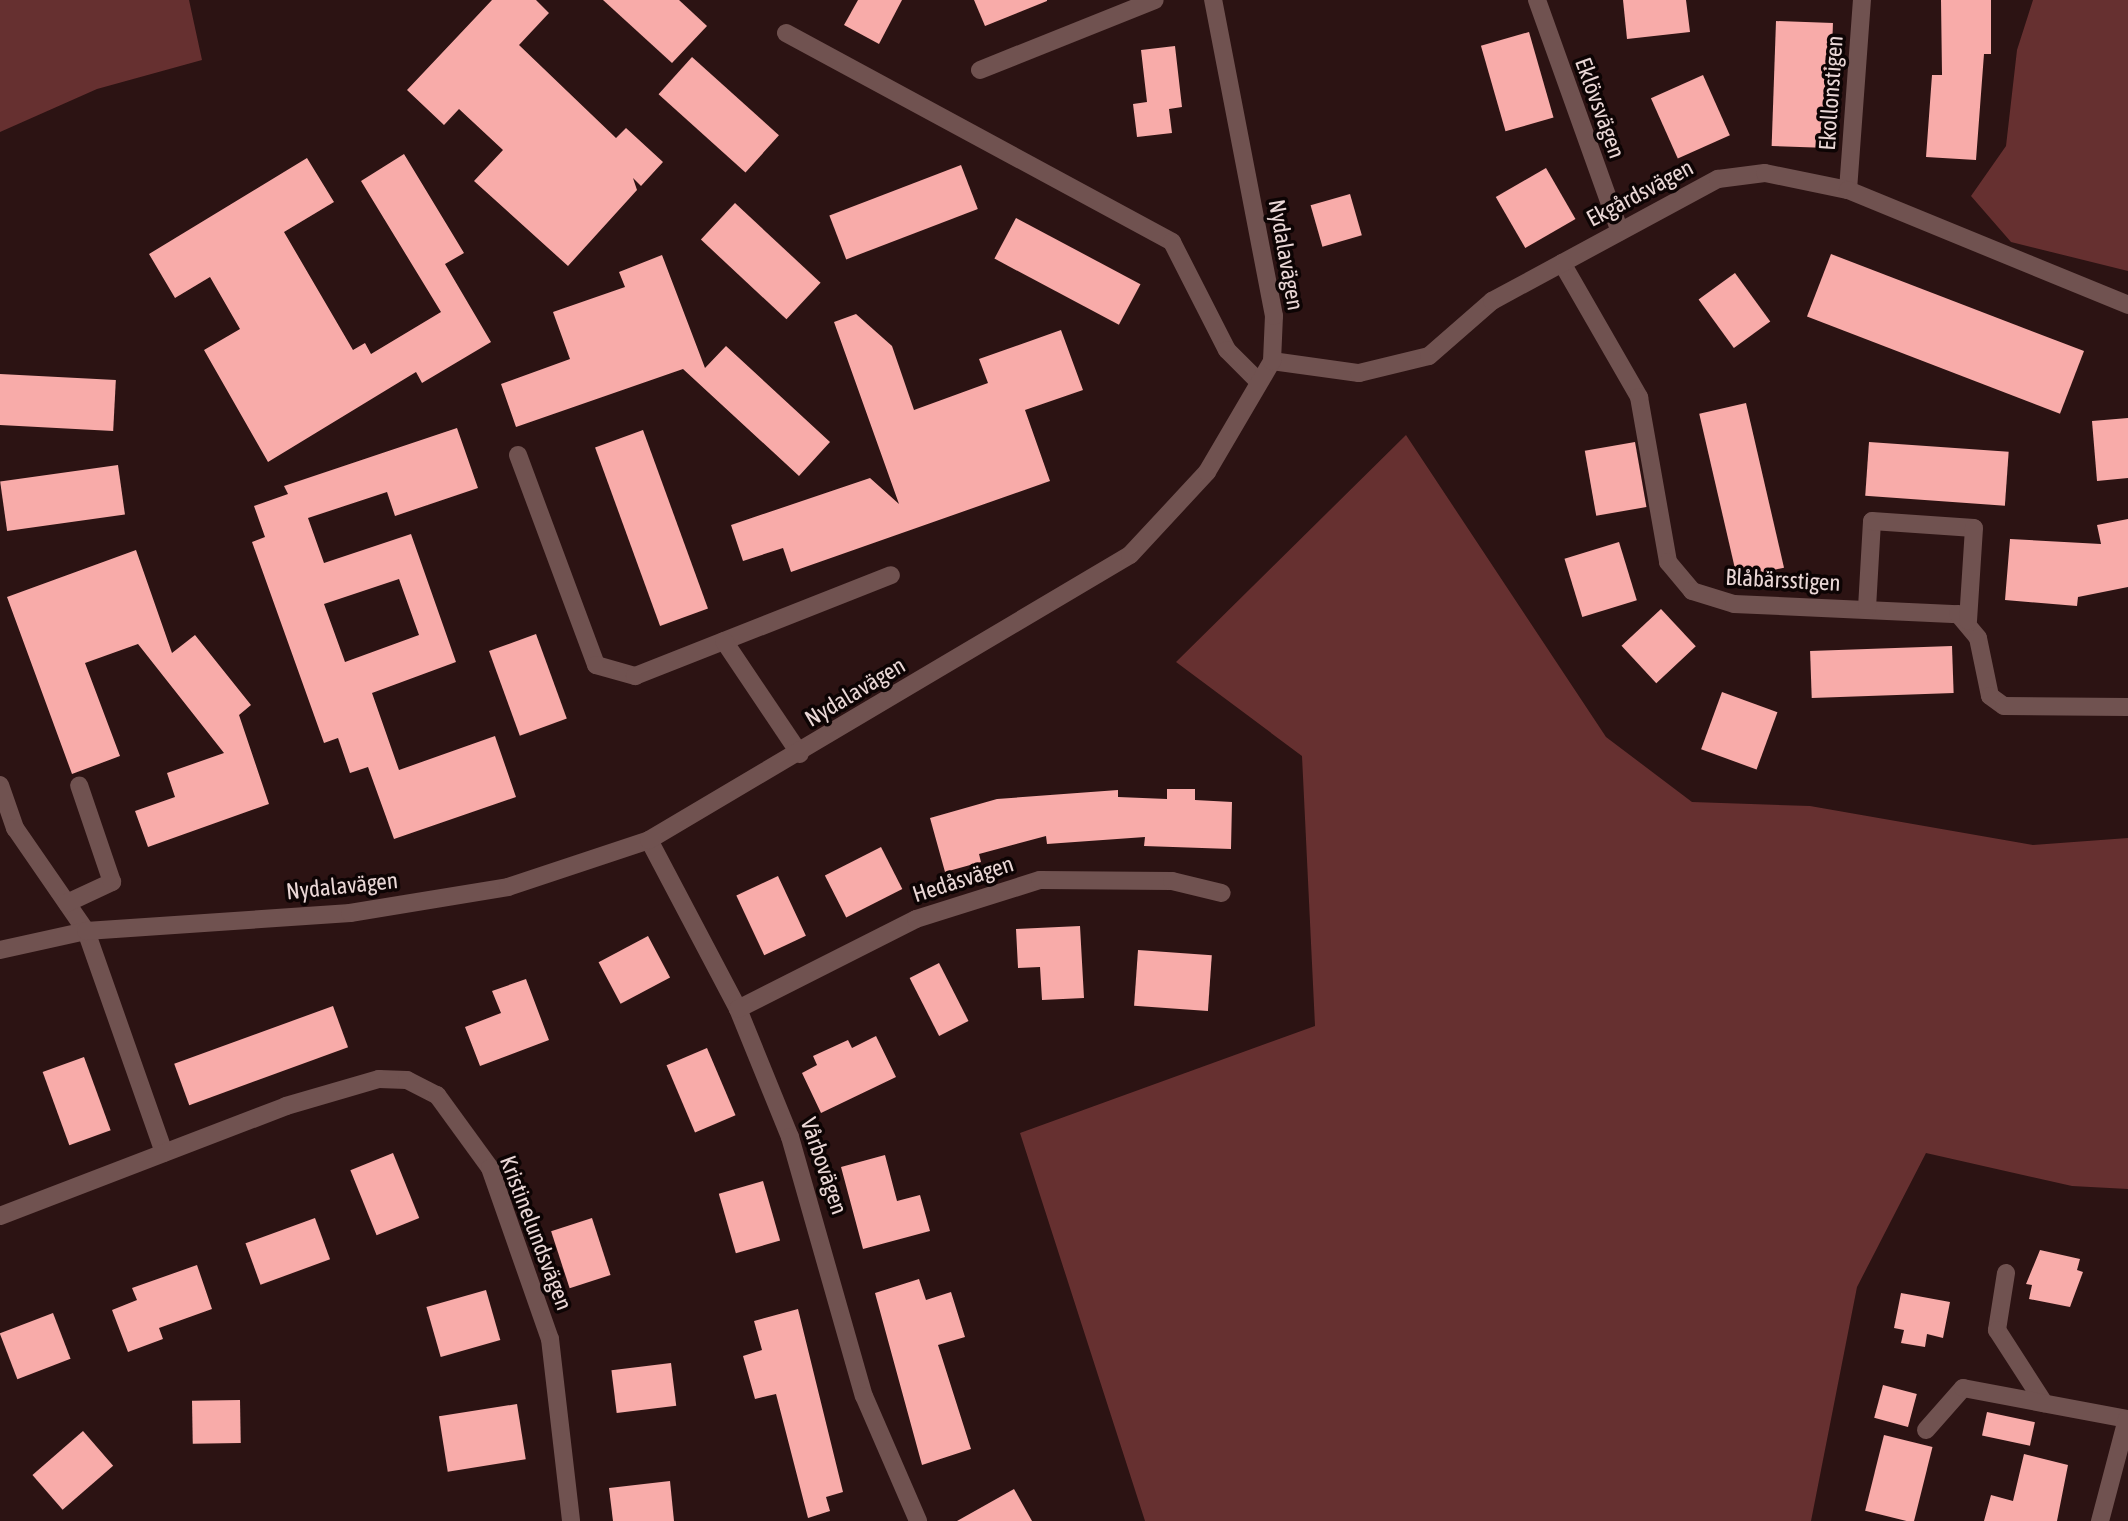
<!DOCTYPE html>
<meta charset="utf-8">
<style>
body{margin:0}
#map{position:relative;width:2128px;height:1521px;overflow:hidden;background:#2c1313;font-family:"Asap Condensed",sans-serif}
div>[style]{position:absolute}
.green>*{inset:0;background:#663030}
.building>*{inset:0;background:#f8aba9;transform-origin:0 0}
.minor>*{height:18px;margin:-9px;padding:0 9px;transform-origin:9px;border-radius:9px;background:#705250}
span{translate:-50% -50%;white-space:nowrap;text-align:center;line-height:1.15;-webkit-text-stroke:7px #0d0404;paint-order:stroke}
.street-label{font-size:23px;color:#ead7d6}
</style>
<div id="map">
<div class="green">
<i style="clip-path:polygon(0 0,189px 0,202px 60px,97px 89px,0 132px)"></i>
<i style="clip-path:polygon(2033px 0,2128px 0,2128px 271px,2011px 242px,1971px 196px,2006px 146px,2017px 50px)"></i>
<i style="clip-path:polygon(1406px 435px,1606px 737px,1692px 802px,1810px 806px,2033px 845px,2128px 838px,2128px 1189px,2072px 1186px,1926px 1153px,1857px 1287px,1811px 1521px,1145px 1521px,1020px 1133px,1315px 1026px,1302px 756px,1176px 662px)"></i>
</div>
<div class="building">
<i style="clip-path:polygon(492px 0,536px 0,549px 13px,519px 45px,616px 138px,626px 128px,663px 162px,641px 186px,633px 178px,637px 190px,568px 266px,474px 181px,503px 150px,459px 109px,444px 125px,407px 90px)"></i>
<i style="clip-path:polygon(603px 0,679px 0,707px 26px,672px 63px)"></i>
<i style="clip-path:polygon(858px 0,902px 0,879px 44px,844px 25px)"></i>
<i style="clip-path:polygon(974px 0,1047px 0,1047px 1px,985px 26px)"></i>
<i style="clip-path:polygon(1623px 0,1686px 0,1690px 32px,1627px 39px)"></i>
<i style="clip-path:polygon(1941px 0,1991px 0,1991px 54px,1984px 54px,1976px 160px,1926px 157px,1932px 75px,1942px 75px)"></i>
<i style="left:1776px;top:21px;width:57px;height:125px;rotate:2deg"></i>
<i style="left:1529px;top:32px;width:89px;height:50px;rotate:74deg"></i>
<i style="clip-path:polygon(1175px 46px,1182px 107px,1169px 109px,1172px 133px,1137px 137px,1133px 104px,1147px 102px,1141px 50px)"></i>
<i style="left:692px;top:57px;width:117px;height:50px;rotate:42deg"></i>
<i style="left:1703px;top:75px;width:66px;height:57px;rotate:66deg"></i>
<i style="clip-path:polygon(404px 154px,464px 253px,445px 264px,491px 342px,422px 383px,416px 372px,268px 462px,204px 350px,240px 329px,210px 277px,175px 298px,149px 254px,307px 158px,334px 202px,284px 232px,353px 350px,365px 343px,371px 354px,441px 312px,361px 181px)"></i>
<i style="left:961px;top:165px;width:47px;height:141px;rotate:69deg"></i>
<i style="left:1546px;top:168px;width:59px;height:58px;rotate:60deg"></i>
<i style="left:1350px;top:194px;width:43px;height:41px;rotate:74deg"></i>
<i style="left:735px;top:203px;width:117px;height:50px;rotate:43deg"></i>
<i style="left:1016px;top:218px;width:141px;height:46px;rotate:28deg"></i>
<i style="left:1831px;top:254px;width:271px;height:67px;rotate:21deg"></i>
<i style="clip-path:polygon(662px 255px,705px 368px,726px 346px,830px 442px,799px 476px,683px 369px,516px 427px,501px 384px,570px 359px,553px 312px,625px 287px,619px 272px)"></i>
<i style="left:1735px;top:273px;width:60px;height:45px;rotate:54deg"></i>
<i style="clip-path:polygon(856px 314px,892px 346px,914px 410px,988px 383px,979px 359px,1061px 330px,1083px 390px,1025px 410px,1050px 481px,791px 572px,783px 548px,743px 561px,731px 525px,870px 478px,899px 504px,834px 322px)"></i>
<i style="left:0;top:374px;width:116px;height:51px;rotate:3deg"></i>
<i style="left:1746px;top:403px;width:169px;height:48px;rotate:77deg"></i>
<i style="clip-path:polygon(2128px 418px,2128px 478px,2097px 481px,2092px 421px)"></i>
<i style="clip-path:polygon(evenodd,457px 428px,478px 488px,395px 516px,387px 492px,308px 518px,324px 563px,411px 534px,456px 662px,372px 693px,399px 770px,495px 736px,516px 797px,394px 839px,368px 767px,350px 773px,338px 738px,324px 743px,252px 542px,265px 537px,254px 506px,288px 494px,284px 486px,457px 428px,399px 579px,419px 635px,345px 662px,324px 604px,399px 579px)"></i>
<i style="left:643px;top:430px;width:190px;height:51px;rotate:70deg"></i>
<i style="left:1635px;top:442px;width:66px;height:51px;rotate:80deg"></i>
<i style="left:1869px;top:442px;width:140px;height:54px;rotate:4deg"></i>
<i style="left:118px;top:465px;width:50px;height:119px;rotate:82deg"></i>
<i style="clip-path:polygon(2128px 519px,2128px 587px,2078px 597px,2077px 606px,2005px 600px,2010px 539px,2101px 544px,2097px 525px)"></i>
<i style="left:1619px;top:542px;width:61px;height:57px;rotate:73deg"></i>
<i style="clip-path:polygon(136px 550px,172px 653px,195px 635px,251px 705px,239px 715px,269px 804px,148px 847px,135px 811px,175px 797px,167px 773px,224px 753px,138px 644px,85px 663px,120px 756px,72px 774px,7px 597px)"></i>
<i style="left:1661px;top:609px;width:51px;height:54px;rotate:47deg"></i>
<i style="left:536px;top:634px;width:90px;height:50px;rotate:70deg"></i>
<i style="left:1952px;top:646px;width:47px;height:142px;rotate:88deg"></i>
<i style="left:1722px;top:692px;width:59px;height:61px;rotate:20deg"></i>
<i style="clip-path:polygon(1167px 789px,1195px 789px,1195px 800px,1232px 802px,1231px 849px,1144px 846px,1145px 837px,1047px 844px,1046px 836px,979px 854px,981px 862px,945px 872px,930px 818px,997px 799px,1118px 790px,1118px 797px,1167px 799px)"></i>
<i style="left:881px;top:847px;width:47px;height:63px;rotate:63deg"></i>
<i style="left:778px;top:876px;width:66px;height:46px;rotate:65deg"></i>
<i style="clip-path:polygon(1080px 926px,1084px 998px,1042px 1000px,1040px 967px,1018px 968px,1016px 929px)"></i>
<i style="left:648px;top:936px;width:47px;height:56px;rotate:62deg"></i>
<i style="left:1138px;top:950px;width:74px;height:56px;rotate:4deg"></i>
<i style="left:939px;top:963px;width:65px;height:33px;rotate:63deg"></i>
<i style="clip-path:polygon(526px 979px,549px 1040px,480px 1066px,465px 1027px,501px 1013px,492px 991px)"></i>
<i style="left:333px;top:1006px;width:44px;height:169px;rotate:70deg"></i>
<i style="clip-path:polygon(876px 1036px,896px 1077px,821px 1113px,802px 1073px,817px 1065px,813px 1056px,848px 1040px,852px 1048px)"></i>
<i style="left:707px;top:1048px;width:73px;height:44px;rotate:67deg"></i>
<i style="left:84px;top:1057px;width:78px;height:44px;rotate:70deg"></i>
<i style="left:393px;top:1153px;width:70px;height:46px;rotate:68deg"></i>
<i style="clip-path:polygon(885px 1155px,897px 1201px,920px 1195px,930px 1231px,863px 1249px,841px 1167px)"></i>
<i style="left:763px;top:1181px;width:62px;height:46px;rotate:74deg"></i>
<i style="left:315px;top:1218px;width:44px;height:74px;rotate:70deg"></i>
<i style="left:592px;top:1218px;width:60px;height:43px;rotate:72deg"></i>
<i style="clip-path:polygon(2040px 1250px,2080px 1259px,2077px 1270px,2083px 1272px,2070px 1307px,2029px 1299px,2032px 1285px,2026px 1284px)"></i>
<i style="clip-path:polygon(197px 1265px,212px 1309px,159px 1328px,163px 1339px,128px 1352px,112px 1310px,137px 1300px,132px 1288px)"></i>
<i style="clip-path:polygon(919px 1279px,926px 1300px,951px 1292px,965px 1337px,938px 1345px,971px 1449px,922px 1465px,875px 1293px)"></i>
<i style="left:486px;top:1290px;width:52px;height:62px;rotate:74deg"></i>
<i style="clip-path:polygon(1901px 1293px,1950px 1302px,1943px 1338px,1927px 1334px,1925px 1347px,1901px 1343px,1904px 1330px,1894px 1328px)"></i>
<i style="clip-path:polygon(798px 1309px,843px 1492px,826px 1497px,830px 1511px,808px 1518px,776px 1394px,755px 1399px,743px 1356px,762px 1350px,754px 1321px)"></i>
<i style="left:53px;top:1313px;width:49px;height:57px;rotate:69deg"></i>
<i style="left:671px;top:1363px;width:43px;height:60px;rotate:83deg"></i>
<i style="left:1883px;top:1385px;width:35px;height:34px;rotate:15deg"></i>
<i style="left:240px;top:1400px;width:43px;height:48px;rotate:89deg"></i>
<i style="left:517px;top:1404px;width:56px;height:79px;rotate:81deg"></i>
<i style="left:1987px;top:1412px;width:49px;height:24px;rotate:12deg"></i>
<i style="left:83px;top:1431px;width:46px;height:67px;rotate:49deg"></i>
<i style="left:1884px;top:1435px;width:50px;height:78px;rotate:14deg"></i>
<i style="clip-path:polygon(2024px 1454px,2068px 1465px,2057px 1521px,1984px 1521px,1991px 1495px,2013px 1501px)"></i>
<i style="clip-path:polygon(670px 1481px,674px 1521px,613px 1521px,609px 1488px)"></i>
<i style="clip-path:polygon(1014px 1489px,1032px 1521px,957px 1521px)"></i>
</div>
<div class="minor">
<i style="left:1537px;top:0;width:246px;rotate:70.3deg"></i>
<i style="left:786px;top:33px;width:439px;rotate:28.4deg"></i>
<i style="left:1172px;top:242px;width:121px;rotate:63deg"></i>
<i style="left:1227px;top:350px;width:44px;rotate:45deg"></i>
<i style="left:980px;top:70px;width:188px;rotate:-21.8deg"></i>
<i style="left:1848px;top:190px;width:191px;rotate:-85.8deg"></i>
<i style="left:1562px;top:263px;width:155px;rotate:60.1deg"></i>
<i style="left:1639px;top:397px;width:168px;rotate:80deg"></i>
<i style="left:1668px;top:562px;width:38px;rotate:50deg"></i>
<i style="left:1692px;top:591px;width:44px;rotate:17.2deg"></i>
<i style="left:1734px;top:604px;width:224px;rotate:2.6deg"></i>
<i style="left:1958px;top:614px;width:31px;rotate:50deg"></i>
<i style="left:1978px;top:638px;width:59px;rotate:78.3deg"></i>
<i style="left:1990px;top:696px;width:17px;rotate:36deg"></i>
<i style="left:2004px;top:706px;width:124px;rotate:0.5deg"></i>
<i style="left:1272px;top:361px;width:88px;rotate:7.9deg"></i>
<i style="left:1359px;top:373px;width:72px;rotate:-13.7deg"></i>
<i style="left:1429px;top:356px;width:84px;rotate:-41.1deg"></i>
<i style="left:1492px;top:301px;width:257px;rotate:-28.4deg"></i>
<i style="left:1718px;top:179px;width:47px;rotate:-7.3deg"></i>
<i style="left:1765px;top:173px;width:85px;rotate:11.6deg"></i>
<i style="left:1848px;top:190px;width:303px;rotate:22.3deg"></i>
<i style="left:518px;top:455px;width:224px;rotate:69.6deg"></i>
<i style="left:596px;top:665px;width:41px;rotate:15.8deg"></i>
<i style="left:635px;top:676px;width:275px;rotate:-21.5deg"></i>
<i style="left:1867px;top:608px;width:87px;rotate:-86.7deg"></i>
<i style="left:1872px;top:521px;width:102px;rotate:3.9deg"></i>
<i style="left:1974px;top:528px;width:93px;rotate:93.7deg"></i>
<i style="left:724px;top:641px;width:136px;rotate:56.1deg"></i>
<i style="left:0;top:785px;width:46px;rotate:70.8deg"></i>
<i style="left:15px;top:828px;width:125px;rotate:55.4deg"></i>
<i style="left:86px;top:931px;width:235px;rotate:70.6deg"></i>
<i style="left:649px;top:840px;width:191px;rotate:62.2deg"></i>
<i style="left:738px;top:1009px;width:138px;rotate:67.9deg"></i>
<i style="left:790px;top:1137px;width:269px;rotate:74.1deg"></i>
<i style="left:864px;top:1396px;width:136px;rotate:66.6deg"></i>
<i style="left:67px;top:903px;width:50px;rotate:-25deg"></i>
<i style="left:112px;top:882px;width:102px;rotate:-108.8deg"></i>
<i style="left:0;top:950px;width:88px;rotate:-12.5deg"></i>
<i style="left:86px;top:931px;width:265px;rotate:-3.9deg"></i>
<i style="left:350px;top:913px;width:160px;rotate:-9.3deg"></i>
<i style="left:508px;top:887px;width:149px;rotate:-18.4deg"></i>
<i style="left:649px;top:840px;width:559px;rotate:-30.65deg"></i>
<i style="left:1130px;top:555px;width:113px;rotate:-47.1deg"></i>
<i style="left:1207px;top:472px;width:129px;rotate:-59.6deg"></i>
<i style="left:1272px;top:361px;width:45px;rotate:-87.5deg"></i>
<i style="left:1274px;top:316px;width:322px;rotate:-100.9deg"></i>
<i style="left:738px;top:1009px;width:199px;rotate:-26.8deg"></i>
<i style="left:916px;top:919px;width:130px;rotate:-17.5deg"></i>
<i style="left:1040px;top:880px;width:132px;rotate:0.4deg"></i>
<i style="left:1172px;top:881px;width:51px;rotate:13.5deg"></i>
<i style="left:0;top:1216px;width:306px;rotate:-21deg"></i>
<i style="left:286px;top:1106px;width:97px;rotate:-16.2deg"></i>
<i style="left:379px;top:1079px;width:28px;rotate:2deg"></i>
<i style="left:407px;top:1080px;width:34px;rotate:27deg"></i>
<i style="left:437px;top:1095px;width:90px;rotate:54deg"></i>
<i style="left:490px;top:1168px;width:181px;rotate:70.7deg"></i>
<i style="left:550px;top:1339px;width:183px;rotate:83.4deg"></i>
<i style="left:2006px;top:1273px;width:58px;rotate:99deg"></i>
<i style="left:1997px;top:1330px;width:87px;rotate:57.2deg"></i>
<i style="left:1926px;top:1430px;width:56px;rotate:-48.6deg"></i>
<i style="left:1963px;top:1388px;width:167px;rotate:10.7deg"></i>
<i style="left:2127px;top:1419px;width:106px;rotate:104.8deg"></i>
</div>
<div class="street-label">
<span style="left:1831px;top:93px;rotate:-86deg">Ekollonstigen</span>
<span style="left:1600px;top:108px;rotate:70deg">Eklövsvägen</span>
<span style="left:1640px;top:193px;rotate:-28deg">Ekgårdsvägen</span>
<span style="left:1286px;top:255px;rotate:80deg">Nydalavägen</span>
<span style="left:1783px;top:580px;rotate:3deg">Blåbärsstigen</span>
<span style="left:855px;top:692px;rotate:-31deg">Nydalavägen</span>
<span style="left:963px;top:879px;rotate:-18deg">Hedåsvägen</span>
<span style="left:342px;top:886px;rotate:-6deg">Nydalavägen</span>
<span style="left:824px;top:1166px;rotate:71deg">Vårbovägen</span>
<span style="left:536px;top:1233px;rotate:69deg">Kristinelundsvägen</span>
</div>
</div>
